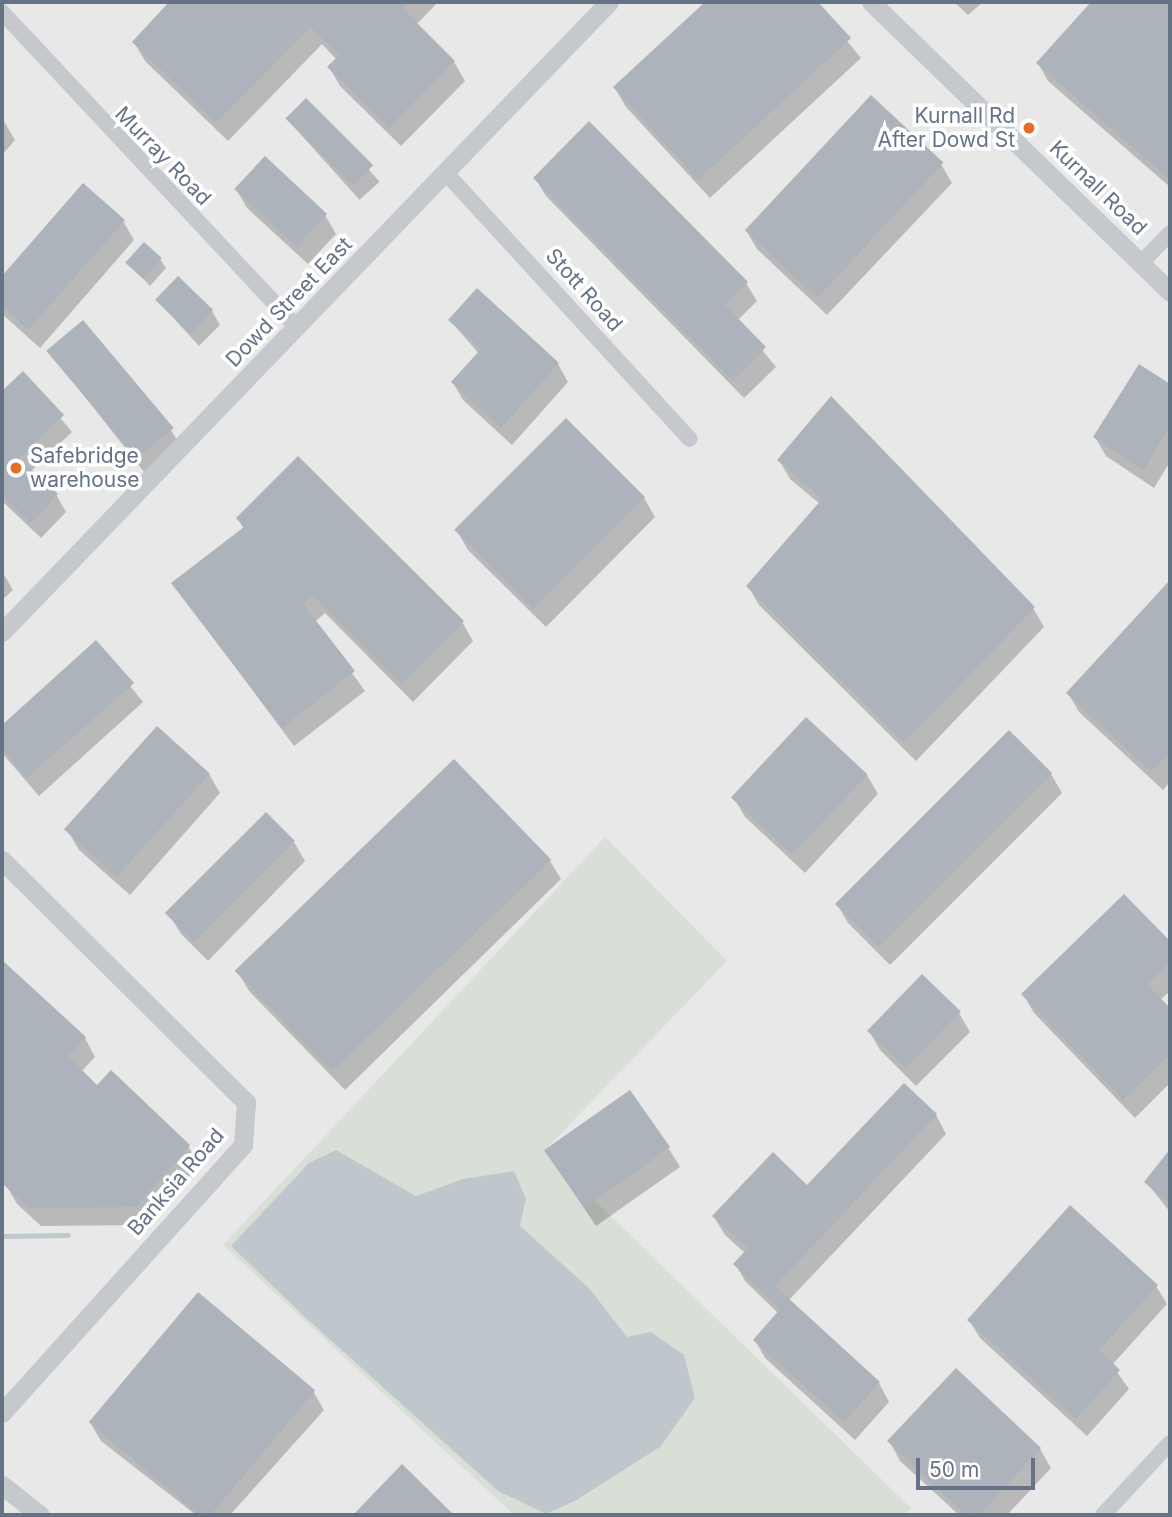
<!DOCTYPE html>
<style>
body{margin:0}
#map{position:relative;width:1172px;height:1517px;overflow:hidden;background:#f7f8f5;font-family:Inter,sans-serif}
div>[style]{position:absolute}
.built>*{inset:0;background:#e8e8e8;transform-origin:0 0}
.green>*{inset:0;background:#d8dfd6}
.water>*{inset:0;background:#bec7cc}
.shadow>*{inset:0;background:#0003;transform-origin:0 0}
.stream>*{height:4.5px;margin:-2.25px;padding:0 2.25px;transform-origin:2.25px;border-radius:2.25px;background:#bec7cc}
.building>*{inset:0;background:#adb3bb;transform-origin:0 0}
.minor>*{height:16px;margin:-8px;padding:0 8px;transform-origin:8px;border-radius:8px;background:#c5c8cc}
.tertiary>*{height:19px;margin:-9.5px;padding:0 9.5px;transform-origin:9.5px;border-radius:9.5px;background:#c5c8cc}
.dots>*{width:19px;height:19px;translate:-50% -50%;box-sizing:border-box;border:4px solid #fff;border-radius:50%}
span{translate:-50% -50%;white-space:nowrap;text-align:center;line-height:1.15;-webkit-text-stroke:7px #fff;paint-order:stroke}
.poi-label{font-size:21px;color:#667386}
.right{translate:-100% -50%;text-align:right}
.left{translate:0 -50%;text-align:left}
.street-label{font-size:21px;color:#667386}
.frame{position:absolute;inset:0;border:4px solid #667386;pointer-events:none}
.scale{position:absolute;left:916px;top:1458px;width:119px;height:32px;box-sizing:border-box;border:4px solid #667386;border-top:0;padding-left:9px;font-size:21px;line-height:24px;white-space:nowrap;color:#667386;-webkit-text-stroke:5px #fff;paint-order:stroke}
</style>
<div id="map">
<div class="built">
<i style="left:2px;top:2px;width:1168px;height:1513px"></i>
</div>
<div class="green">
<i style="clip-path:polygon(evenodd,605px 837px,727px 961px,544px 1151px,911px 1508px,905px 1515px,514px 1515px,223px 1245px,605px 837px,336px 1150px,416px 1196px,463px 1179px,526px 1199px,520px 1226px,590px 1289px,627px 1337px,660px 1447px,575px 1501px,546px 1514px,498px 1491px,306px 1318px,231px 1246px,336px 1150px)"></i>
</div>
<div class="water">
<i style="clip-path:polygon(336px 1150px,416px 1196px,463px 1179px,514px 1171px,526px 1199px,520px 1226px,590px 1289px,627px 1337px,651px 1332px,684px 1355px,695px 1398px,660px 1447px,575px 1501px,546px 1514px,498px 1491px,306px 1318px,231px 1246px,309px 1163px)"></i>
</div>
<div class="shadow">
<i style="clip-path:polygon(172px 2px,438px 2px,416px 25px,454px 62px,465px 81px,401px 146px,340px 86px,329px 67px,337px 60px,322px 44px,228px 141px,145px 61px,134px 42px)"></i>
<i style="clip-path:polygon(707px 2px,815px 2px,861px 58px,710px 198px,626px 107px,615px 88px)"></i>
<i style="clip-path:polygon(954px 2px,983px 2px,968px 15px)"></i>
<i style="clip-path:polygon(1094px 2px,1170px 2px,1170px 187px,1048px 81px,1038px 63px)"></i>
<i style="left:306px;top:100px;width:110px;height:27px;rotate:48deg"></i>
<i style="clip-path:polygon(2px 118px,15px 140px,2px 155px)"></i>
<i style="clip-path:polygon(941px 164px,952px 183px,827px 315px,757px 249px,746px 230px)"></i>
<i style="clip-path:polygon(535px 178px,746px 283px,757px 301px,738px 320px,776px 367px,744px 398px,546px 196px)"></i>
<i style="clip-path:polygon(83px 186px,123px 221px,134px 240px,40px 348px,2px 314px,2px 278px)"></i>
<i style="clip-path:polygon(236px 189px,325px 215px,336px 234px,308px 264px,247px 208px)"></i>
<i style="clip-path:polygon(160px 259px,166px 268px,150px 286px,128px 263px)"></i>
<i style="clip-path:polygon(477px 290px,558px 364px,568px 382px,512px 445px,463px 400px,453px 383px,479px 354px,450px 320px)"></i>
<i style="clip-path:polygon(157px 300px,212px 311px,220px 325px,199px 346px)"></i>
<i style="clip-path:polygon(49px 351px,171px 430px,182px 448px,148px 477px)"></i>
<i style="clip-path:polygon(1140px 367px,1170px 386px,1170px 462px,1154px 488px,1106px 456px,1095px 437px)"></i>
<i style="clip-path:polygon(23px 373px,72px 432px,31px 471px,57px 496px,66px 512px,41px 538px,2px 501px,2px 393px)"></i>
<i style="clip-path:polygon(779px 460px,1033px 608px,1044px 627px,916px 761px,759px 605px,748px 586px,820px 504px,790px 479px)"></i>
<i style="clip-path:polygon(644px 498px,655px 517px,546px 627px,468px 550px,457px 531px)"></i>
<i style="clip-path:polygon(238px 519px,462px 622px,473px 641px,413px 702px,325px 613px,315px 622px,365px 691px,294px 746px,173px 584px,244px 529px)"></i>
<i style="clip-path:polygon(2px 571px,13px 590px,2px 600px)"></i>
<i style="clip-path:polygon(1170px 582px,1170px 782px,1163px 790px,1079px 712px,1068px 693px)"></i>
<i style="clip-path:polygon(95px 642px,143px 702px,39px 796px,2px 753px,2px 727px)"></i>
<i style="clip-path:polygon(806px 719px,867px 775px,878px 794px,805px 873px,745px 817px,734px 798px)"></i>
<i style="clip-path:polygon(1009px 732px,1051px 774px,1062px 793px,890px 965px,848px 923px,837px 904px)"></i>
<i style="clip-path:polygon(209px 774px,220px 793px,130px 895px,79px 850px,68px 831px)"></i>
<i style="clip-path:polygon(294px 842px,305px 861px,208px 961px,181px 934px,170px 916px)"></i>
<i style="clip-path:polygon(550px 861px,561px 879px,345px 1090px,249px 991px,238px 972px)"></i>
<i style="clip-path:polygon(1124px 896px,1170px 944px,1170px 991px,1160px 1000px,1170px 1011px,1170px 1083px,1135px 1118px,1034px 1013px,1023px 994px)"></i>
<i style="clip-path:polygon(2px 961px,85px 1038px,95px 1057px,81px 1072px,97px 1087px,188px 1146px,199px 1165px,147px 1225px,41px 1226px,17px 1204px,6px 1185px,13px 1178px,2px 1166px)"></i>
<i style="clip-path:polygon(959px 1013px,970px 1032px,916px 1086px,880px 1050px,869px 1031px)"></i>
<i style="clip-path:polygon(904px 1085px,936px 1115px,946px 1134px,788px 1301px,879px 1383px,889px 1402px,855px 1440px,765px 1358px,755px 1340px,779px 1314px,746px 1282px,735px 1264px,745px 1253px,725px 1235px,714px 1217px,807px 1188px)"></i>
<i style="clip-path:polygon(669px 1149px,680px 1167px,596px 1226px,546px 1151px)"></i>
<i style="clip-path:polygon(1170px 1152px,1170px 1212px,1146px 1182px)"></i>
<i style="clip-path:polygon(1156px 1286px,1167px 1304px,1112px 1365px,1129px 1389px,1087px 1436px,980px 1338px,969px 1320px)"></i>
<i style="clip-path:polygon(313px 1391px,324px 1410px,230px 1515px,196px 1515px,101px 1441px,90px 1422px)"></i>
<i style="clip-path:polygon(890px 1442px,1040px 1449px,1051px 1468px,1007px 1515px,959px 1515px,900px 1461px)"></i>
</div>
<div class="stream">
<i style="left:2px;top:1236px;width:66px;rotate:-0.9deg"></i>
</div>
<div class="building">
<i style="clip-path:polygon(169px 2px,410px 2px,403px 9px,455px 61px,389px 128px,327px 67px,339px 55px,310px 27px,216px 123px,132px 42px)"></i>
<i style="clip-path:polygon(705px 2px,818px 2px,851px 38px,698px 180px,613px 87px)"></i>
<i style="clip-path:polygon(1091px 2px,1170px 2px,1170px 180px,1036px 63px)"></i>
<i style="left:871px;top:95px;width:99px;height:185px;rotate:43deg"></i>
<i style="left:306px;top:98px;width:95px;height:29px;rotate:45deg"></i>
<i style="clip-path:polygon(589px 121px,748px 282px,725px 305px,766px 347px,733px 381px,533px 178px)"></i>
<i style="left:265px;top:156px;width:85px;height:45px;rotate:43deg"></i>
<i style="clip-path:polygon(83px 183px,125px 220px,28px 330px,2px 306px,2px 276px)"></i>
<i style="left:144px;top:242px;width:24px;height:28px;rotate:42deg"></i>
<i style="left:178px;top:276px;width:49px;height:33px;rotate:44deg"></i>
<i style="clip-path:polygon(477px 288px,559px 363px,501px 428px,451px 382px,481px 349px,448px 320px)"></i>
<i style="left:83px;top:320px;width:141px;height:48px;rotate:50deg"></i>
<i style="clip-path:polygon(1139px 364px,1170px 384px,1170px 427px,1143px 470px,1093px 437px)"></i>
<i style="clip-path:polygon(23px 371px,64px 415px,19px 458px,58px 494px,31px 523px,2px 496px,2px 391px)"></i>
<i style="clip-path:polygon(831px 396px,1035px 607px,904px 743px,746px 586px,822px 499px,777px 460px)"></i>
<i style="left:566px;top:418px;width:112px;height:158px;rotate:45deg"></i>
<i style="clip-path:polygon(298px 456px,464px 621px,402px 684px,313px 595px,303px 604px,355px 671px,282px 728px,171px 583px,244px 527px,236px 518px)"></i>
<i style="clip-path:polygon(1170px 580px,1170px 752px,1151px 772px,1066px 693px)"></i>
<i style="clip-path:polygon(96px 640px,134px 683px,27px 778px,2px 749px,2px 725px)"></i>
<i style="left:806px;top:717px;width:84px;height:110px;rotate:43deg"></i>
<i style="left:157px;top:726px;width:71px;height:139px;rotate:42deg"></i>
<i style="left:1009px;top:730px;width:61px;height:246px;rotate:45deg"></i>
<i style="left:454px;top:759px;width:140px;height:305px;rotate:46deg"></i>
<i style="left:266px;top:812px;width:41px;height:143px;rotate:45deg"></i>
<i style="clip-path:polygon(1124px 894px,1170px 941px,1170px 962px,1147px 984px,1170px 1008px,1170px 1054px,1123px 1100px,1021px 994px)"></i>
<i style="clip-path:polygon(2px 960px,86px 1037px,68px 1056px,97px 1085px,111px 1070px,190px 1145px,136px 1207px,28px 1208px,2px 1183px)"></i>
<i style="left:922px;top:974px;width:54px;height:79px;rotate:44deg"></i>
<i style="clip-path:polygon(904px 1083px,937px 1114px,775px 1286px,880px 1382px,844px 1422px,753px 1340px,780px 1309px,733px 1264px,748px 1248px,712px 1216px,773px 1152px,807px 1185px)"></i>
<i style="left:630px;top:1090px;width:70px;height:105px;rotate:55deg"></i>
<i style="clip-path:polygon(1170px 1149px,1170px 1204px,1144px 1182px)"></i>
<i style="clip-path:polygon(1070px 1205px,1158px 1285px,1099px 1350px,1120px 1370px,1076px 1419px,967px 1320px)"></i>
<i style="left:198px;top:1292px;width:153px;height:170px;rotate:40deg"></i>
<i style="clip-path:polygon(956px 1368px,1041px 1448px,979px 1515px,966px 1515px,887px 1441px)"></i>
<i style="clip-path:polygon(402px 1464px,454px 1515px,353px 1515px)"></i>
</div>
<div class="minor">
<i style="left:2px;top:12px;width:432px;rotate:46.9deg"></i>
<i style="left:445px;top:172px;width:362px;rotate:47.5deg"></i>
<i style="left:1142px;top:262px;width:40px;rotate:-46deg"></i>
<i style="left:1103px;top:1515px;width:98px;rotate:-47.1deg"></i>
</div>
<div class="tertiary">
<i style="left:871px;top:2px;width:417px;rotate:44.1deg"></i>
<i style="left:2px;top:632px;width:875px;rotate:-46.07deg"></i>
<i style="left:2px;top:860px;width:344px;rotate:44.8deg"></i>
<i style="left:246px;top:1102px;width:43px;rotate:94deg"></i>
<i style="left:243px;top:1145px;width:360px;rotate:132deg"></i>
<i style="left:2px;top:1485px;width:48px;rotate:38.3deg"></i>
</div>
<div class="dots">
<i style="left:1029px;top:128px;background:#e46e28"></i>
<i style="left:16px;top:468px;background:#e46e28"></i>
</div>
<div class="poi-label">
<span class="right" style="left:1015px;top:128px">Kurnall Rd<br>After Dowd St</span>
<span class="left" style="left:30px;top:468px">Safebridge<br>warehouse</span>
</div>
<div class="street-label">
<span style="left:163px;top:156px;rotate:46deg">Murray Road</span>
<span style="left:1098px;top:188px;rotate:44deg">Kurnall Road</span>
<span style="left:584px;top:290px;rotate:48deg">Stott Road</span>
<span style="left:289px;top:302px;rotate:-46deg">Dowd Street East</span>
<span style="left:176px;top:1182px;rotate:-49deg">Banksia Road</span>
</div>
<div class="frame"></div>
<div class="scale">50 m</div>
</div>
